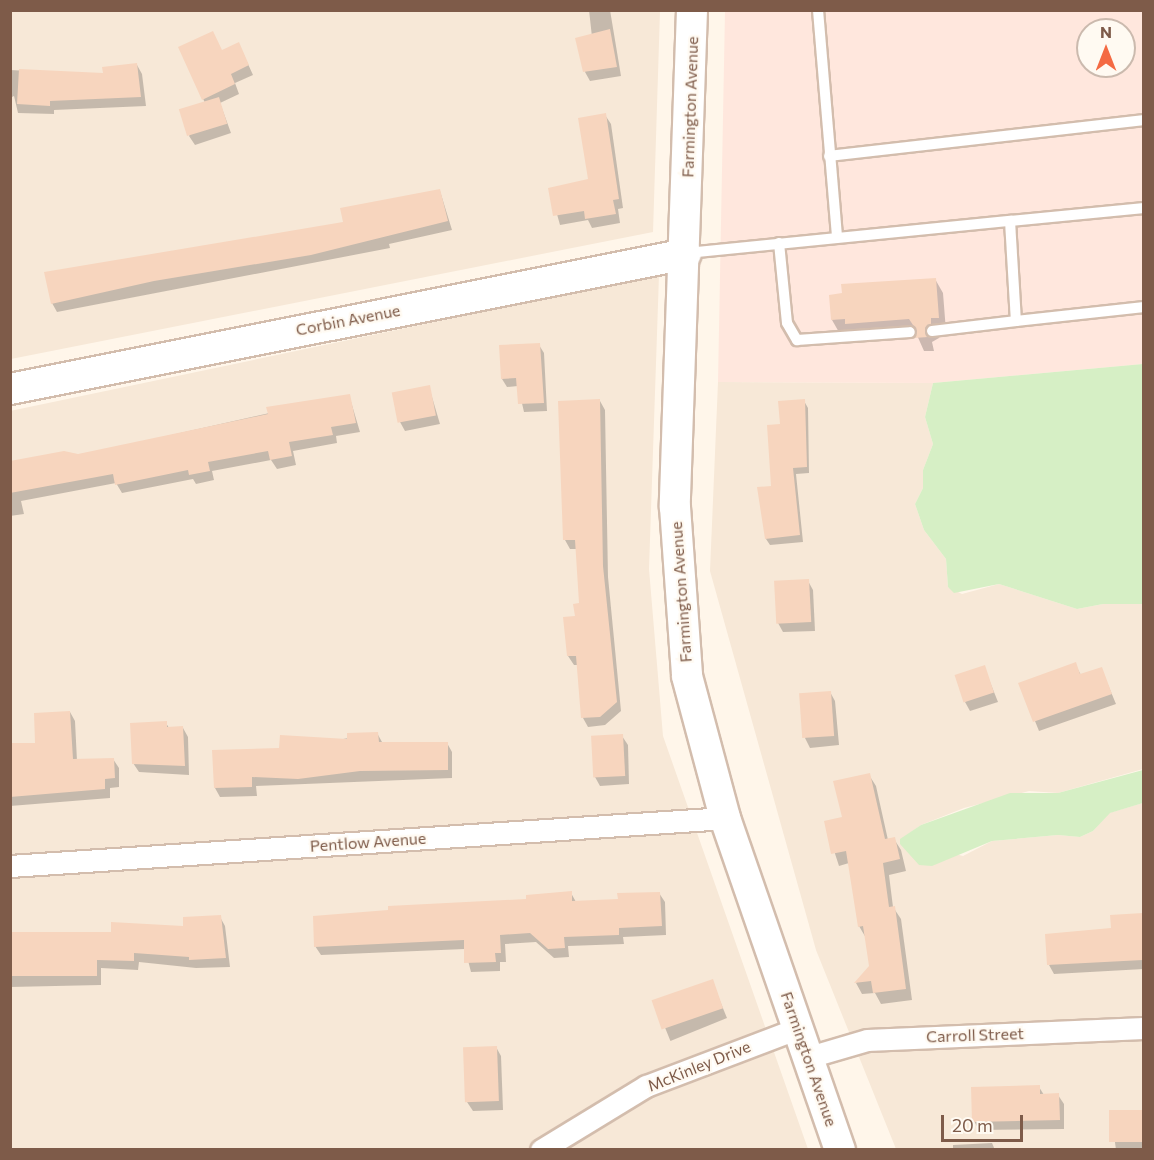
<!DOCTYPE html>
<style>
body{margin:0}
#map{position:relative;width:1154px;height:1160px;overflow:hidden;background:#fff6ea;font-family:Commissioner,sans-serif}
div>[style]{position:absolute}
.residential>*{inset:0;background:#f7e8d7}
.commercial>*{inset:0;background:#ffe7dd}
.green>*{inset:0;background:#d6efc5}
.shadow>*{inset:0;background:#0003;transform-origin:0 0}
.building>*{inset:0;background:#f7d5be;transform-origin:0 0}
.roads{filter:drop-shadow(2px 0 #d3bdad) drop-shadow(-2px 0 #d3bdad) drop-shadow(0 2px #d3bdad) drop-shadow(0 -2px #d3bdad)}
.service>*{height:10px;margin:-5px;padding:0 5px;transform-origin:5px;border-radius:5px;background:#fff}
.minor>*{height:21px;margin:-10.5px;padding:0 10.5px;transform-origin:10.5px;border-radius:10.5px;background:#fff}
.secondary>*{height:30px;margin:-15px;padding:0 15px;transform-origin:15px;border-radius:15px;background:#fff}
span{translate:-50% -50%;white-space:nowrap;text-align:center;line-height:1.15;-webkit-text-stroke:4.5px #fffaf2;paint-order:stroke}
.street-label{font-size:16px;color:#7e5b49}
.frame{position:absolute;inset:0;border:12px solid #7e5b49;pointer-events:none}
.north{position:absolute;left:1076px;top:18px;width:60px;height:60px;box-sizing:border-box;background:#fffaf2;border:2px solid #cbbaae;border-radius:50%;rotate:0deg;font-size:16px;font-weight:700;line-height:24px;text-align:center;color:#7e5b49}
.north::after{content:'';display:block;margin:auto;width:21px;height:27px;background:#f46a43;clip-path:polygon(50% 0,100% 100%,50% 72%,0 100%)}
.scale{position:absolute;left:941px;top:1115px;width:82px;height:27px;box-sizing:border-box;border:3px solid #7e5b49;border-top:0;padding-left:8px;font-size:18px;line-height:21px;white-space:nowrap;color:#7e5b49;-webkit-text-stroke:4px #fffaf2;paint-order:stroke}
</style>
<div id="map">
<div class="residential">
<i style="clip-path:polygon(11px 11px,660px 11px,653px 232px,11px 359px)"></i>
<i style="clip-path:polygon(659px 275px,649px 569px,663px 736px,808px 1149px,11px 1149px,10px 411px)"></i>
<i style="clip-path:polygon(718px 382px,933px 383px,925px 417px,933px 444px,923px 470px,923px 488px,915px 504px,924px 530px,946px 559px,948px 587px,962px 594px,999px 584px,1077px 609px,1103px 604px,1143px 604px,1143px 769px,1058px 793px,1029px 791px,964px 808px,921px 825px,900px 840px,963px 856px,992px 841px,1058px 835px,1080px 837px,1093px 831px,1109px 813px,1143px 803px,1143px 1149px,896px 1149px,816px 950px,710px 571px)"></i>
</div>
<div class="commercial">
<i style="clip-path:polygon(evenodd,725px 11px,1143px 11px,1143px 364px,933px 383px,718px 382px,725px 11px,1088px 30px,1124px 30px,1124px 66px,1088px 66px,1088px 30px)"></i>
</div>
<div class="green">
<i style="clip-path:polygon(1143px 364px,1143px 604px,1103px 604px,1077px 609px,999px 584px,954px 593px,948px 587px,946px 559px,924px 530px,915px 504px,923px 488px,923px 470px,933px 444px,925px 417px,933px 383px)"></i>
<i style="clip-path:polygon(1143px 770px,1143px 803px,1110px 813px,1093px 831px,1080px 837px,1058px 835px,992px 841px,932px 866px,919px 865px,900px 844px,900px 839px,921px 825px,1010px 793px,1058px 793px)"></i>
</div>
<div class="shadow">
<i style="clip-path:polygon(589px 10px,610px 10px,621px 76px,590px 81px,585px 72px,592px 37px)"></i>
<i style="clip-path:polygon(180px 48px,243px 53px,253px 75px,235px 83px,239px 94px,220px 103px,231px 133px,195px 145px,189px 136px,205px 103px)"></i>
<i style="clip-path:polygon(137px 65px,142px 74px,146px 106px,54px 110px,54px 114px,18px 113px,14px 96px,10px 98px,10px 70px,105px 75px)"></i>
<i style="clip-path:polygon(605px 115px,611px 124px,623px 208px,618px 209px,620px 223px,592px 228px,588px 220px,560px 225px,550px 189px,590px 180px)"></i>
<i style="clip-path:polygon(440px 191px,452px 230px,389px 244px,390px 248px,57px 312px,52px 303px,345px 223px)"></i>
<i style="clip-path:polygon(935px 279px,943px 293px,946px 331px,938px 332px,939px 338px,932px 342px,934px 351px,924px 351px,916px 333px,854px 338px,840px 334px,832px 320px,843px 295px)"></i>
<i style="clip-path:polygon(539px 345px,544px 353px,547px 411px,524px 412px,518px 386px,507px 387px,502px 379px)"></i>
<i style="clip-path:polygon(429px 387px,440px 424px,405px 431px,400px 422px)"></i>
<i style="clip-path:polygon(349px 395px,360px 432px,336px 436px,337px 443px,293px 451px,296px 465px,277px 469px,271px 460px,212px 471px,214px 480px,196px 484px,193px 479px,122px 493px,116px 483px,21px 501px,24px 514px,10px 516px,10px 462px,78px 456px)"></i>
<i style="clip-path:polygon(600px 401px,605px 410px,608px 577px,621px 711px,605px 725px,588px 727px,583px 718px,578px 665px,574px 665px,568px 656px,580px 605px,577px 549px,570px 549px,565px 540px)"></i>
<i style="clip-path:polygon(804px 401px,808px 408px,809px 473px,796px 474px,803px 542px,770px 545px,766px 539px,781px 425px)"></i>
<i style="clip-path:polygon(808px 581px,813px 590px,815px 631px,783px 632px,778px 623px,775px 582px)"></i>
<i style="clip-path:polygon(1075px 664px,1081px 675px,1101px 668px,1116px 704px,1039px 731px,1020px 684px)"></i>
<i style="clip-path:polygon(984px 667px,998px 702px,970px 711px,965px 702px)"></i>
<i style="clip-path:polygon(830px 692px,835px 701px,839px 745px,810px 748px,805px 738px)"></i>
<i style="clip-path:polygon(70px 712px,75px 721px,77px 761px,113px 759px,119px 768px,119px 787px,110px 788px,110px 798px,10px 806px,10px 745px,37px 745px)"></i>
<i style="clip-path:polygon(166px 723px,169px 728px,183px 728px,188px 737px,189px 775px,139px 772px,133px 763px)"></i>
<i style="clip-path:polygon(377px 733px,382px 742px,447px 743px,452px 752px,452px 778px,256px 786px,257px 796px,220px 797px,215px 788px,214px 752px,281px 750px)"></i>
<i style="clip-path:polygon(622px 736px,628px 745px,629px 784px,600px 786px,595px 777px)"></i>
<i style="clip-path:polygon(869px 775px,876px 786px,888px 840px,894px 839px,901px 850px,906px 871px,889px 875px,893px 907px,901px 919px,912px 1000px,881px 1004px,875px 993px,862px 994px,856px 983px,871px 966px,866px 938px,859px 926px,849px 863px,839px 866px,825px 823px,843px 818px)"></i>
<i style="clip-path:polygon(571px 893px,576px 902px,619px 901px,659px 893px,665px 902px,666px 935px,623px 937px,624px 944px,568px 946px,569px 957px,554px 958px,536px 942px,505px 944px,506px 962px,500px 962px,500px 971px,471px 972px,465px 949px,321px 955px,315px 946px)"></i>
<i style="clip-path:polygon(1144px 915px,1144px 969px,1054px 974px,1049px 965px,1113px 930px,1112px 916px)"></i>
<i style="clip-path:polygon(220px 917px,225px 926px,230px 967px,196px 968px,139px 962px,138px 970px,101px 968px,101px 985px,10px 987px,10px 932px,112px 933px,185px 927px)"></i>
<i style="left:712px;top:981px;width:40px;height:61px;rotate:68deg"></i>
<i style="clip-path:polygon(496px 1047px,501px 1056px,503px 1110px,473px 1111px,467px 1102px)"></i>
<i style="clip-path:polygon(1039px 1087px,1044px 1095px,1058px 1095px,1064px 1104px,1064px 1129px,979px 1130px,974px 1121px)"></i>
<i style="clip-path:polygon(1144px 1111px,1144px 1150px,1116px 1150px,1111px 1112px)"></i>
<i style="clip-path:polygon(992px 1143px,995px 1150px,953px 1150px,953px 1145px)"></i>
</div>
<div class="building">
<i style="clip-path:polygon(610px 29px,617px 67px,583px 72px,575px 38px)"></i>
<i style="clip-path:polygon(213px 31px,222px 50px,239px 42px,249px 65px,231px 74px,235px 84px,202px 100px,178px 47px)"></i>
<i style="clip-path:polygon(137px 63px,141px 97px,50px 101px,50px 106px,17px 104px,19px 69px,103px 73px,102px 67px)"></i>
<i style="left:219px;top:97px;width:28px;height:42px;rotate:73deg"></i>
<i style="clip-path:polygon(606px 113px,619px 199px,613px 200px,616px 214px,585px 219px,584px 211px,553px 216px,548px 188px,588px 179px,578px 118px)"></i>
<i style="clip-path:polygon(440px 189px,448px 221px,311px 255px,154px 281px,51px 304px,44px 272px,343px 222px,340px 208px)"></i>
<i style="clip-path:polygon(936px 278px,939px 318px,931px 318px,931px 324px,925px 328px,928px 337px,914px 338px,917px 331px,909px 319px,845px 324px,845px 319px,831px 320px,829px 295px,842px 293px,841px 284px)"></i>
<i style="clip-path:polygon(540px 343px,544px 403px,518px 404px,516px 378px,501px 379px,499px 345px)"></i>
<i style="left:430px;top:385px;width:31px;height:39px;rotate:79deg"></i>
<i style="clip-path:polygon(350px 394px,356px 423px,331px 427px,333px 435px,289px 442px,292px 456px,270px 460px,268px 451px,208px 462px,210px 471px,189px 475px,188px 470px,115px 485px,113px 474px,10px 493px,10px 461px,64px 451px,78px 454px,268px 414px,266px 407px)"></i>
<i style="clip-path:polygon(600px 399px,603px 566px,617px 702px,600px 717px,581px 718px,576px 656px,567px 656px,563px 617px,575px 616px,573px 604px,579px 603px,575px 540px,563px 540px,558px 401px)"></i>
<i style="clip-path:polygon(805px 399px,807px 467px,793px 468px,800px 535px,765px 539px,757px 487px,771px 486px,767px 425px,780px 424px,778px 401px)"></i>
<i style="left:809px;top:579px;width:43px;height:35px;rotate:87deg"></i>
<i style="clip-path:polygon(1076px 662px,1080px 674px,1102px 667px,1112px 694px,1033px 722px,1018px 683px)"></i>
<i style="left:985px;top:665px;width:29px;height:32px;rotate:72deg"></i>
<i style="left:831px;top:691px;width:45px;height:32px;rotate:86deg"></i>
<i style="clip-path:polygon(70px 711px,73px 759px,114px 758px,115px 778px,105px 779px,105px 789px,10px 797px,10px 743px,35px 743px,34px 713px)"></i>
<i style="clip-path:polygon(167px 721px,167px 727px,183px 726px,185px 766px,132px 764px,130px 723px)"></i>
<i style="clip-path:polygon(378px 732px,379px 742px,448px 742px,448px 770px,360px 771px,298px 779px,252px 777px,252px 787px,214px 788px,212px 750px,279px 748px,280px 735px,347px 739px,347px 733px)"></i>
<i style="left:623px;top:734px;width:42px;height:32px;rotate:87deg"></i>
<i style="clip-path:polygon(870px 773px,885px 839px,895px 837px,900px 859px,883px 863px,889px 907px,895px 906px,906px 989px,873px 993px,871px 981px,854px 983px,869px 966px,863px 926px,858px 927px,846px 851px,831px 854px,824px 821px,842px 817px,833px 781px)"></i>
<i style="clip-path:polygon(572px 891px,572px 901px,618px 899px,617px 893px,660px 892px,662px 926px,619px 928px,619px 935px,564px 937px,565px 948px,548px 949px,530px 933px,500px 935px,501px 953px,495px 953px,496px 962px,464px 963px,464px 940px,314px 947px,313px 916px,388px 910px,388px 906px,526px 899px,526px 895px)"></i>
<i style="clip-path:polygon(1143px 913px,1143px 960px,1047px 965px,1045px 934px,1111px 928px,1110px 915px)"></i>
<i style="clip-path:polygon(221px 915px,226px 958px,189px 960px,189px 957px,134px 953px,134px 961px,97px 960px,97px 976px,10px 976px,10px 932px,111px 932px,111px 922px,183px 926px,183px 917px)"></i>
<i style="left:713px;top:979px;width:31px;height:65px;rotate:71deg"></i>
<i style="left:497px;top:1046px;width:55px;height:34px;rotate:88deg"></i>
<i style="clip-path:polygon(1040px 1085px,1040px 1094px,1059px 1093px,1060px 1120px,972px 1122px,971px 1087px)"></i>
<i style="left:1143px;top:1110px;width:32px;height:34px;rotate:90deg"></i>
</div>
<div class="roads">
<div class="service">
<i style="left:818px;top:10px;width:227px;rotate:85.2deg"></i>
<i style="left:829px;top:156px;width:317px;rotate:-6.5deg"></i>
<i style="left:1010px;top:221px;width:135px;rotate:-5.5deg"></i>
<i style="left:779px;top:243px;width:80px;rotate:84.3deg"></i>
<i style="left:787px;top:323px;width:20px;rotate:60deg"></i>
<i style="left:797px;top:340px;width:113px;rotate:-4deg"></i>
<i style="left:687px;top:253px;width:325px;rotate:-5.7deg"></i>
<i style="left:1010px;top:221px;width:100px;rotate:86.6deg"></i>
<i style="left:1016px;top:321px;width:129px;rotate:-6.2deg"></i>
<i style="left:932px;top:331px;width:85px;rotate:-6.8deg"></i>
</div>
<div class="minor">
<i style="left:10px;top:866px;width:717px;rotate:-3.84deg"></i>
<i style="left:809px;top:1057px;width:60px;rotate:-16.3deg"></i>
<i style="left:867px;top:1040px;width:277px;rotate:-2.5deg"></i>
<i style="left:541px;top:1150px;width:123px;rotate:-31.4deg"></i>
<i style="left:646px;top:1086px;width:164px;rotate:-20.8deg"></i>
</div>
<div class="secondary">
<i style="left:692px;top:10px;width:497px;rotate:92deg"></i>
<i style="left:675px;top:507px;width:169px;rotate:85.9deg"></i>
<i style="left:687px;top:676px;width:147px;rotate:75deg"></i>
<i style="left:725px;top:818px;width:351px;rotate:70.9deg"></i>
<i style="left:10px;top:389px;width:689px;rotate:-11.29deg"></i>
</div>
</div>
<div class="street-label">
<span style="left:690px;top:107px;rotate:-88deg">Farmington Avenue</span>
<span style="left:348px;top:320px;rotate:-11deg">Corbin Avenue</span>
<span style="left:681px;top:592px;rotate:-94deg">Farmington Avenue</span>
<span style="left:368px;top:842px;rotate:-4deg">Pentlow Avenue</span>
<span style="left:975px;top:1035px;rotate:-2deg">Carroll Street</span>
<span style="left:809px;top:1059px;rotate:71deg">Farmington Avenue</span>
<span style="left:699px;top:1066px;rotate:-22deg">McKinley Drive</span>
</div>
<div class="frame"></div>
<div class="north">N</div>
<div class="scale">20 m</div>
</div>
